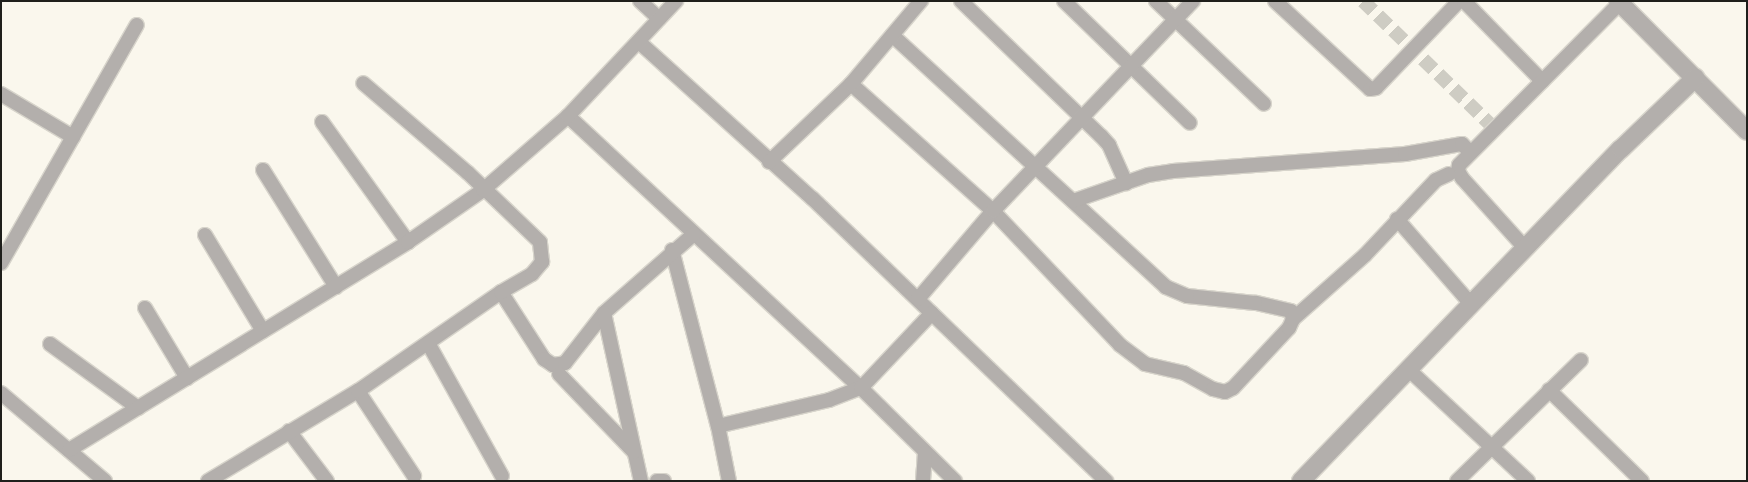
<!DOCTYPE html>
<style>
body{margin:0}
#map{position:relative;width:1748px;height:482px;overflow:hidden;background:#faf7ed;font-family:"Playfair Display",serif}
div>[style]{position:absolute}
.minor-tunnel>*{height:14px;margin-top:-7px;transform-origin:0;background:repeating-linear-gradient(90deg,#ceccc3 0 14px,transparent 0 21px)}
.roads{filter:drop-shadow(1px 0 #d7d4cb) drop-shadow(-1px 0 #d7d4cb) drop-shadow(0 1px #d7d4cb) drop-shadow(0 -1px #d7d4cb)}
.minor>*{height:14px;margin:-7px;padding:0 7px;transform-origin:7px;border-radius:7px;background:#b3afac}
.tertiary>*{height:18px;margin:-9px;padding:0 9px;transform-origin:9px;border-radius:9px;background:#b3afac}
span{translate:-50% -50%;white-space:nowrap;text-align:center;line-height:1.15;-webkit-text-stroke:4px #fff;paint-order:stroke}
.frame{position:absolute;inset:0;border:2px solid #1f1f1b;pointer-events:none}
</style>
<div id="map">
<div class="minor-tunnel">
<i style="left:1363px;top:1px;width:182px;rotate:44.1deg"></i>
</div>
<div class="roads">
<div class="minor">
<i style="left:640px;top:1px;width:26px;rotate:43deg"></i>
<i style="left:961px;top:1px;width:194px;rotate:44deg"></i>
<i style="left:1101px;top:136px;width:12px;rotate:48deg"></i>
<i style="left:1109px;top:145px;width:42px;rotate:65.9deg"></i>
<i style="left:1064px;top:1px;width:175px;rotate:44.1deg"></i>
<i style="left:1156px;top:1px;width:149px;rotate:43.6deg"></i>
<i style="left:1275px;top:1px;width:129px;rotate:42.8deg"></i>
<i style="left:1370px;top:89px;width:6px;rotate:-9deg"></i>
<i style="left:1376px;top:88px;width:120px;rotate:-46.3deg"></i>
<i style="left:1464px;top:1px;width:112px;rotate:45.7deg"></i>
<i style="left:639px;top:42px;width:234px;rotate:42.1deg"></i>
<i style="left:813px;top:199px;width:407px;rotate:43.9deg"></i>
<i style="left:851px;top:84px;width:191px;rotate:41.8deg"></i>
<i style="left:993px;top:211px;width:185px;rotate:46.5deg"></i>
<i style="left:1120px;top:345px;width:31px;rotate:37deg"></i>
<i style="left:1145px;top:364px;width:40px;rotate:13deg"></i>
<i style="left:1184px;top:373px;width:33px;rotate:29deg"></i>
<i style="left:1213px;top:389px;width:12px;rotate:14deg"></i>
<i style="left:1225px;top:392px;width:9px;rotate:-27deg"></i>
<i style="left:1233px;top:388px;width:82px;rotate:-47deg"></i>
<i style="left:1289px;top:328px;width:10px;rotate:-66deg"></i>
<i style="left:1293px;top:319px;width:8px;rotate:-104deg"></i>
<i style="left:1291px;top:311px;width:37px;rotate:-167deg"></i>
<i style="left:1255px;top:303px;width:68px;rotate:-174.1deg"></i>
<i style="left:1187px;top:296px;width:23px;rotate:-157deg"></i>
<i style="left:1166px;top:287px;width:372px;rotate:-137.4deg"></i>
<i style="left:1px;top:94px;width:84px;rotate:30.8deg"></i>
<i style="left:568px;top:116px;width:400px;rotate:42.9deg"></i>
<i style="left:861px;top:388px;width:132px;rotate:44.7deg"></i>
<i style="left:322px;top:122px;width:148px;rotate:54.4deg"></i>
<i style="left:769px;top:162px;width:113px;rotate:-43.6deg"></i>
<i style="left:851px;top:84px;width:109px;rotate:-49.9deg"></i>
<i style="left:263px;top:170px;width:138px;rotate:58deg"></i>
<i style="left:1073px;top:201px;width:79px;rotate:-19.1deg"></i>
<i style="left:1148px;top:175px;width:25px;rotate:-9deg"></i>
<i style="left:1173px;top:171px;width:233px;rotate:-4.2deg"></i>
<i style="left:1405px;top:154px;width:58px;rotate:-10deg"></i>
<i style="left:1462px;top:144px;width:11px;rotate:45deg"></i>
<i style="left:1397px;top:219px;width:113px;rotate:49deg"></i>
<i style="left:205px;top:235px;width:112px;rotate:58.9deg"></i>
<i style="left:1525px;top:248px;width:94px;rotate:-132deg"></i>
<i style="left:1462px;top:178px;width:8px;rotate:-120deg"></i>
<i style="left:1458px;top:171px;width:6px;rotate:-81deg"></i>
<i style="left:1459px;top:165px;width:228px;rotate:-45.2deg"></i>
<i style="left:672px;top:250px;width:182px;rotate:75.4deg"></i>
<i style="left:718px;top:426px;width:56px;rotate:78.7deg"></i>
<i style="left:1px;top:263px;width:274px;rotate:-60.3deg"></i>
<i style="left:501px;top:292px;width:80px;rotate:57.3deg"></i>
<i style="left:544px;top:359px;width:11px;rotate:34deg"></i>
<i style="left:553px;top:365px;width:12px;rotate:-9deg"></i>
<i style="left:565px;top:363px;width:63px;rotate:-52deg"></i>
<i style="left:604px;top:313px;width:120px;rotate:-41.3deg"></i>
<i style="left:918px;top:299px;width:116px;rotate:-49.6deg"></i>
<i style="left:993px;top:211px;width:290px;rotate:-46.4deg"></i>
<i style="left:145px;top:308px;width:82px;rotate:59deg"></i>
<i style="left:604px;top:313px;width:172px;rotate:77.6deg"></i>
<i style="left:1293px;top:319px;width:96px;rotate:-41.6deg"></i>
<i style="left:1365px;top:255px;width:103px;rotate:-46.6deg"></i>
<i style="left:1436px;top:180px;width:14px;rotate:-25deg"></i>
<i style="left:428px;top:343px;width:152px;rotate:60.9deg"></i>
<i style="left:50px;top:344px;width:109px;rotate:36deg"></i>
<i style="left:1408px;top:369px;width:164px;rotate:43deg"></i>
<i style="left:559px;top:374px;width:108px;rotate:46.1deg"></i>
<i style="left:1549px;top:390px;width:130px;rotate:44.4deg"></i>
<i style="left:358px;top:391px;width:102px;rotate:56.6deg"></i>
<i style="left:1px;top:393px;width:136px;rotate:40.2deg"></i>
<i style="left:718px;top:426px;width:114px;rotate:-13.2deg"></i>
<i style="left:829px;top:400px;width:34px;rotate:-21deg"></i>
<i style="left:861px;top:388px;width:103px;rotate:-46.6deg"></i>
<i style="left:289px;top:431px;width:63px;rotate:52.8deg"></i>
<i style="left:69px;top:450px;width:398px;rotate:-31.5deg"></i>
<i style="left:408px;top:242px;width:91px;rotate:-34.7deg"></i>
<i style="left:483px;top:190px;width:113px;rotate:-41deg"></i>
<i style="left:568px;top:116px;width:158px;rotate:-46.8deg"></i>
<i style="left:208px;top:481px;width:175px;rotate:-31deg"></i>
<i style="left:358px;top:391px;width:174px;rotate:-34.7deg"></i>
<i style="left:501px;top:292px;width:36px;rotate:-30deg"></i>
<i style="left:532px;top:274px;width:16px;rotate:-50deg"></i>
<i style="left:542px;top:262px;width:20px;rotate:-96deg"></i>
<i style="left:540px;top:242px;width:100px;rotate:-136.2deg"></i>
<i style="left:468px;top:173px;width:138px;rotate:-139.4deg"></i>
<i style="left:657px;top:481px;width:7px"></i>
<i style="left:923px;top:481px;width:28px;rotate:-86deg"></i>
<i style="left:1457px;top:481px;width:173px;rotate:-44.3deg"></i>
</div>
<div class="tertiary">
<i style="left:1618px;top:1px;width:183px;rotate:45.2deg"></i>
<i style="left:1301px;top:481px;width:461px;rotate:-46.1deg"></i>
<i style="left:1621px;top:149px;width:103px;rotate:-43.8deg"></i>
</div>
</div>
<div class="frame"></div>
</div>
